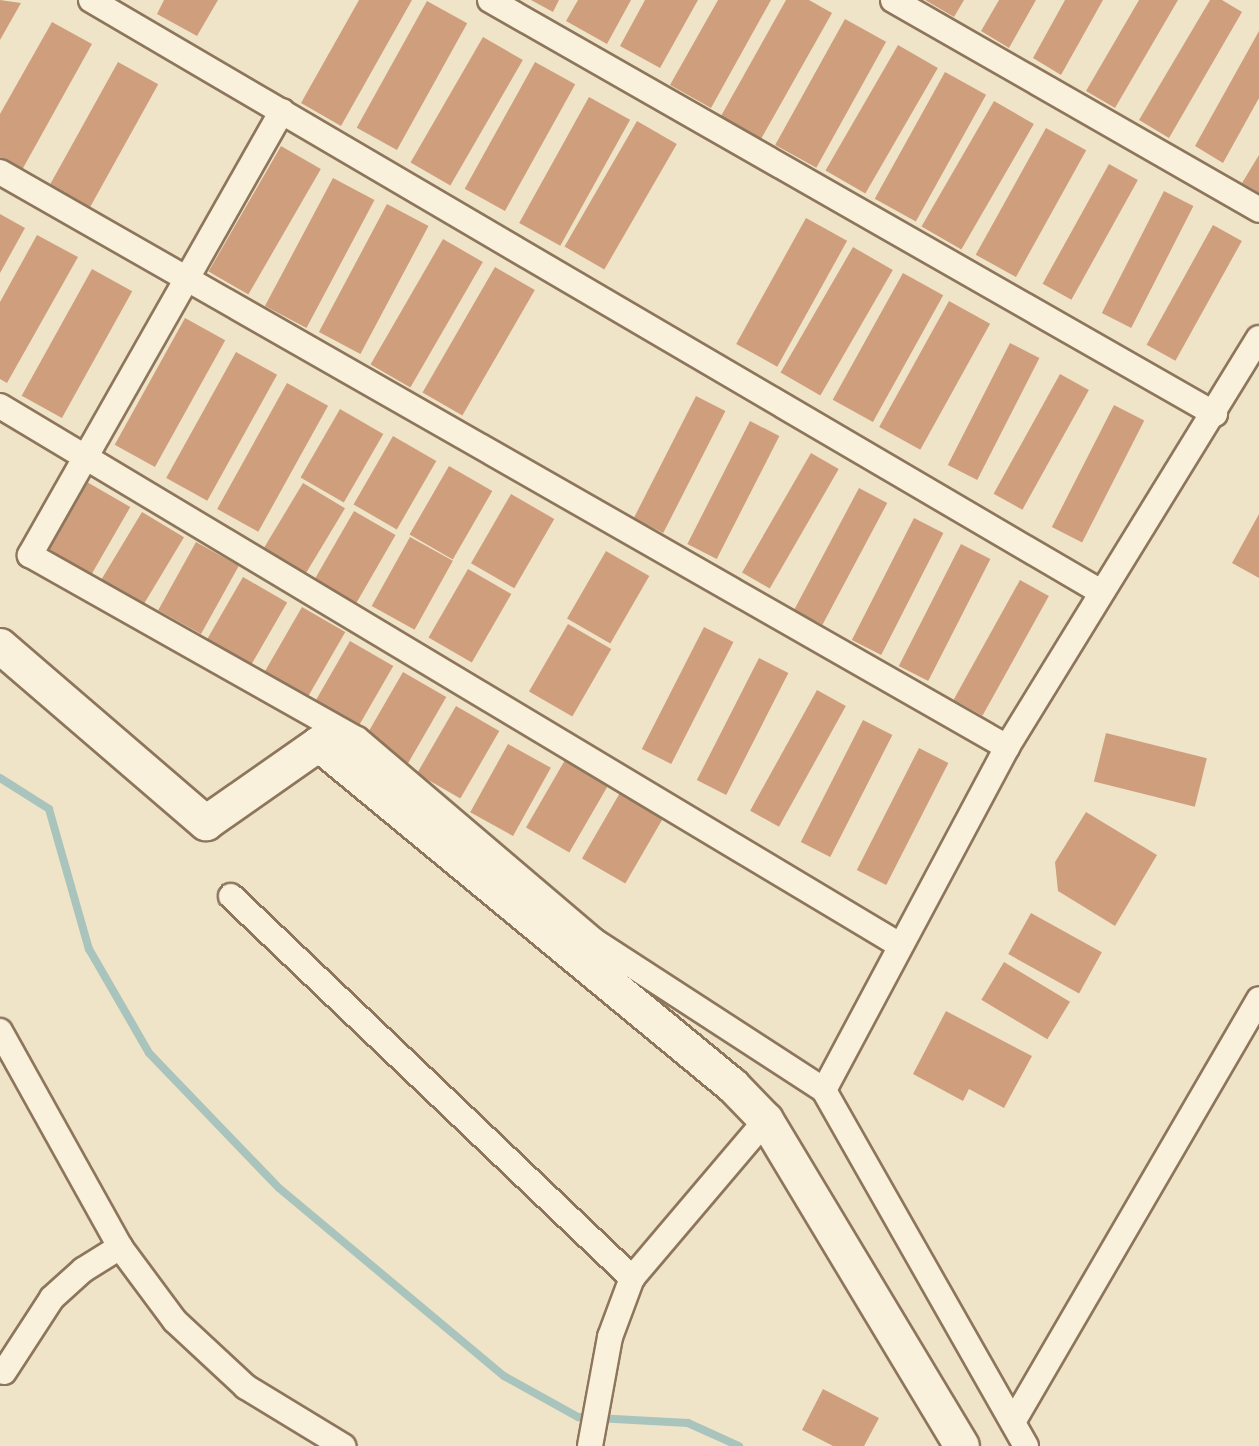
<!DOCTYPE html>
<style>
body{margin:0}
#map{position:relative;width:1259px;height:1446px;overflow:hidden;background:#f0e4c8;font-family:"Libre Baskerville",serif}
div>[style]{position:absolute}
.stream>*{height:8px;margin:-4px;padding:0 4px;transform-origin:4px;border-radius:4px;background:#a9c4bc}
.building>*{inset:0;background:#cf9f7d;transform-origin:0 0}
.roads{filter:drop-shadow(2px 0 #8d765c) drop-shadow(-2px 0 #8d765c) drop-shadow(0 2px #8d765c) drop-shadow(0 -2px #8d765c)}
.street>*{height:24px;margin:-12px;padding:0 12px;transform-origin:12px;border-radius:12px;background:#faf1dc}
.secondary>*{height:34px;margin:-17px;padding:0 17px;transform-origin:17px;border-radius:17px;background:#faf1dc}
span{translate:-50% -50%;white-space:nowrap;text-align:center;line-height:1.15;-webkit-text-stroke:8px #f7eed8;paint-order:stroke}
</style>
<div id="map">
<div class="stream">
<i style="left:0;top:778px;width:58px;rotate:32.3deg"></i>
<i style="left:49px;top:809px;width:146px;rotate:74.1deg"></i>
<i style="left:89px;top:949px;width:120px;rotate:60deg"></i>
<i style="left:149px;top:1053px;width:187px;rotate:46.1deg"></i>
<i style="left:279px;top:1188px;width:293px;rotate:39.9deg"></i>
<i style="left:504px;top:1376px;width:85px;rotate:29deg"></i>
<i style="left:578px;top:1417px;width:110px;rotate:3.1deg"></i>
<i style="left:688px;top:1423px;width:56px;rotate:24.3deg"></i>
</div>
<div class="building">
<i style="clip-path:polygon(0 0,21px 3px,0 40px)"></i>
<i style="clip-path:polygon(164px 0,218px 0,197px 36px,157px 14px)"></i>
<i style="clip-path:polygon(359px 0,412px 0,341px 126px,301px 103px)"></i>
<i style="clip-path:polygon(531px 0,559px 0,553px 12px)"></i>
<i style="clip-path:polygon(578px 0,631px 0,607px 44px,566px 21px)"></i>
<i style="clip-path:polygon(645px 0,698px 0,660px 68px,620px 46px)"></i>
<i style="clip-path:polygon(718px 0,771px 0,711px 108px,670px 85px)"></i>
<i style="clip-path:polygon(786px 0,809px 0,832px 13px,761px 139px,721px 116px)"></i>
<i style="clip-path:polygon(925px 0,964px 0,954px 17px)"></i>
<i style="clip-path:polygon(999px 0,1036px 0,1009px 48px,981px 31px)"></i>
<i style="clip-path:polygon(1065px 0,1103px 0,1061px 75px,1033px 58px)"></i>
<i style="clip-path:polygon(1139px 0,1178px 0,1115px 108px,1086px 91px)"></i>
<i style="clip-path:polygon(1210px 0,1222px 0,1242px 12px,1169px 138px,1139px 120px)"></i>
<i style="left:427px;top:1px;width:46px;height:145px;rotate:29deg"></i>
<i style="left:845px;top:19px;width:47px;height:144px;rotate:29deg"></i>
<i style="clip-path:polygon(52px 22px,92px 44px,22px 170px,0 158px,0 114px)"></i>
<i style="clip-path:polygon(1259px 31px,1259px 98px,1223px 163px,1195px 146px)"></i>
<i style="left:483px;top:37px;width:46px;height:145px;rotate:30deg"></i>
<i style="left:898px;top:45px;width:46px;height:145px;rotate:30deg"></i>
<i style="left:118px;top:62px;width:46px;height:145px;rotate:29deg"></i>
<i style="left:535px;top:62px;width:46px;height:145px;rotate:29deg"></i>
<i style="left:945px;top:72px;width:47px;height:145px;rotate:29deg"></i>
<i style="left:589px;top:97px;width:47px;height:144px;rotate:29deg"></i>
<i style="left:994px;top:101px;width:46px;height:145px;rotate:30deg"></i>
<i style="left:637px;top:121px;width:46px;height:145px;rotate:30deg"></i>
<i style="left:1046px;top:128px;width:46px;height:145px;rotate:29deg"></i>
<i style="left:281px;top:146px;width:46px;height:145px;rotate:30deg"></i>
<i style="clip-path:polygon(1259px 155px,1259px 193px,1242px 183px)"></i>
<i style="left:1109px;top:164px;width:33px;height:137px;rotate:29deg"></i>
<i style="left:333px;top:178px;width:47px;height:145px;rotate:28deg"></i>
<i style="left:1164px;top:191px;width:33px;height:137px;rotate:27deg"></i>
<i style="left:387px;top:204px;width:47px;height:145px;rotate:28deg"></i>
<i style="clip-path:polygon(0 214px,25px 228px,0 273px)"></i>
<i style="left:806px;top:218px;width:47px;height:144px;rotate:29deg"></i>
<i style="left:1213px;top:225px;width:33px;height:137px;rotate:29deg"></i>
<i style="clip-path:polygon(37px 235px,78px 257px,7px 383px,0 379px,0 302px)"></i>
<i style="left:443px;top:239px;width:46px;height:145px;rotate:30deg"></i>
<i style="left:853px;top:247px;width:46px;height:145px;rotate:30deg"></i>
<i style="left:495px;top:267px;width:46px;height:145px;rotate:30deg"></i>
<i style="left:92px;top:269px;width:46px;height:145px;rotate:29deg"></i>
<i style="left:903px;top:273px;width:46px;height:145px;rotate:29deg"></i>
<i style="left:949px;top:301px;width:47px;height:144px;rotate:29deg"></i>
<i style="left:185px;top:318px;width:46px;height:145px;rotate:29deg"></i>
<i style="left:1010px;top:343px;width:33px;height:137px;rotate:27deg"></i>
<i style="left:236px;top:352px;width:47px;height:144px;rotate:29deg"></i>
<i style="left:1060px;top:374px;width:33px;height:137px;rotate:29deg"></i>
<i style="left:287px;top:383px;width:47px;height:144px;rotate:29deg"></i>
<i style="left:696px;top:396px;width:33px;height:137px;rotate:27deg"></i>
<i style="left:1114px;top:405px;width:34px;height:137px;rotate:27deg"></i>
<i style="left:340px;top:409px;width:50px;height:79px;rotate:30deg"></i>
<i style="left:750px;top:421px;width:33px;height:138px;rotate:27deg"></i>
<i style="left:393px;top:436px;width:50px;height:79px;rotate:30deg"></i>
<i style="left:811px;top:453px;width:32px;height:138px;rotate:30deg"></i>
<i style="left:449px;top:466px;width:50px;height:79px;rotate:30deg"></i>
<i style="left:87px;top:482px;width:50px;height:79px;rotate:30deg"></i>
<i style="left:303px;top:483px;width:49px;height:80px;rotate:31deg"></i>
<i style="left:859px;top:488px;width:32px;height:138px;rotate:28deg"></i>
<i style="left:511px;top:494px;width:50px;height:80px;rotate:30deg"></i>
<i style="left:354px;top:511px;width:48px;height:79px;rotate:30deg"></i>
<i style="left:142px;top:512px;width:49px;height:80px;rotate:31deg"></i>
<i style="clip-path:polygon(1259px 514px,1259px 578px,1232px 563px)"></i>
<i style="left:914px;top:518px;width:33px;height:137px;rotate:27deg"></i>
<i style="left:410px;top:537px;width:49px;height:79px;rotate:29deg"></i>
<i style="left:196px;top:542px;width:49px;height:78px;rotate:29deg"></i>
<i style="left:961px;top:544px;width:33px;height:137px;rotate:27deg"></i>
<i style="left:606px;top:551px;width:50px;height:78px;rotate:30deg"></i>
<i style="left:468px;top:569px;width:50px;height:79px;rotate:30deg"></i>
<i style="left:243px;top:577px;width:51px;height:79px;rotate:30deg"></i>
<i style="left:1020px;top:580px;width:33px;height:137px;rotate:29deg"></i>
<i style="left:302px;top:607px;width:50px;height:79px;rotate:30deg"></i>
<i style="left:568px;top:624px;width:50px;height:78px;rotate:30deg"></i>
<i style="left:704px;top:627px;width:33px;height:137px;rotate:27deg"></i>
<i style="left:350px;top:641px;width:50px;height:79px;rotate:30deg"></i>
<i style="left:759px;top:658px;width:33px;height:137px;rotate:27deg"></i>
<i style="left:403px;top:672px;width:50px;height:78px;rotate:30deg"></i>
<i style="left:817px;top:690px;width:33px;height:138px;rotate:29deg"></i>
<i style="left:456px;top:706px;width:50px;height:78px;rotate:30deg"></i>
<i style="left:863px;top:720px;width:33px;height:137px;rotate:27deg"></i>
<i style="left:1106px;top:733px;width:104px;height:50px;rotate:14deg"></i>
<i style="left:508px;top:744px;width:49px;height:78px;rotate:29deg"></i>
<i style="left:919px;top:748px;width:33px;height:137px;rotate:27deg"></i>
<i style="left:565px;top:760px;width:50px;height:78px;rotate:30deg"></i>
<i style="left:621px;top:791px;width:50px;height:78px;rotate:30deg"></i>
<i style="clip-path:polygon(1086px 812px,1157px 855px,1115px 926px,1058px 891px,1055px 862px)"></i>
<i style="left:1031px;top:913px;width:81px;height:47px;rotate:29deg"></i>
<i style="left:1004px;top:962px;width:77px;height:44px;rotate:31deg"></i>
<i style="clip-path:polygon(946px 1011px,1032px 1056px,1004px 1108px,969px 1089px,963px 1101px,913px 1074px)"></i>
<i style="clip-path:polygon(823px 1389px,879px 1418px,864px 1446px,833px 1446px,802px 1430px)"></i>
</div>
<div class="roads">
<div class="street">
<i style="left:91px;top:0;width:1168px;rotate:30.38deg"></i>
<i style="left:490px;top:0;width:835px;rotate:29.73deg"></i>
<i style="left:893px;top:0;width:422px;rotate:29.8deg"></i>
<i style="left:282px;top:111px;width:511px;rotate:119.58deg"></i>
<i style="left:30px;top:555px;width:375px;rotate:29.4deg"></i>
<i style="left:357px;top:739px;width:310px;rotate:40.4deg"></i>
<i style="left:593px;top:940px;width:275px;rotate:33deg"></i>
<i style="left:0;top:172px;width:1160px;rotate:29.73deg"></i>
<i style="left:0;top:406px;width:1047px;rotate:30.93deg"></i>
<i style="left:231px;top:896px;width:554px;rotate:43.61deg"></i>
<i style="left:632px;top:1278px;width:207px;rotate:-49.7deg"></i>
<i style="left:0;top:1031px;width:247px;rotate:60.9deg"></i>
<i style="left:120px;top:1247px;width:92px;rotate:53.4deg"></i>
<i style="left:175px;top:1321px;width:97px;rotate:42.9deg"></i>
<i style="left:246px;top:1387px;width:114px;rotate:31.3deg"></i>
<i style="left:4px;top:1372px;width:88px;rotate:-57deg"></i>
<i style="left:52px;top:1298px;width:42px;rotate:-42.1deg"></i>
<i style="left:83px;top:1270px;width:44px;rotate:-31.9deg"></i>
<i style="left:1013px;top:1422px;width:489px;rotate:-59.8deg"></i>
<i style="left:590px;top:1446px;width:111px;rotate:-79.6deg"></i>
<i style="left:610px;top:1337px;width:63px;rotate:-69.6deg"></i>
<i style="left:1026px;top:1446px;width:409px;rotate:-119.6deg"></i>
<i style="left:824px;top:1090px;width:389px;rotate:-61.9deg"></i>
<i style="left:1007px;top:747px;width:480px;rotate:-58.4deg"></i>
</div>
<div class="secondary">
<i style="left:0;top:646px;width:272px;rotate:40.7deg"></i>
<i style="left:206px;top:823px;width:138px;rotate:-35deg"></i>
<i style="left:319px;top:744px;width:537px;rotate:39.56deg"></i>
<i style="left:733px;top:1086px;width:47px;rotate:45.9deg"></i>
<i style="left:766px;top:1120px;width:380px;rotate:59deg"></i>
</div>
</div>
</div>
